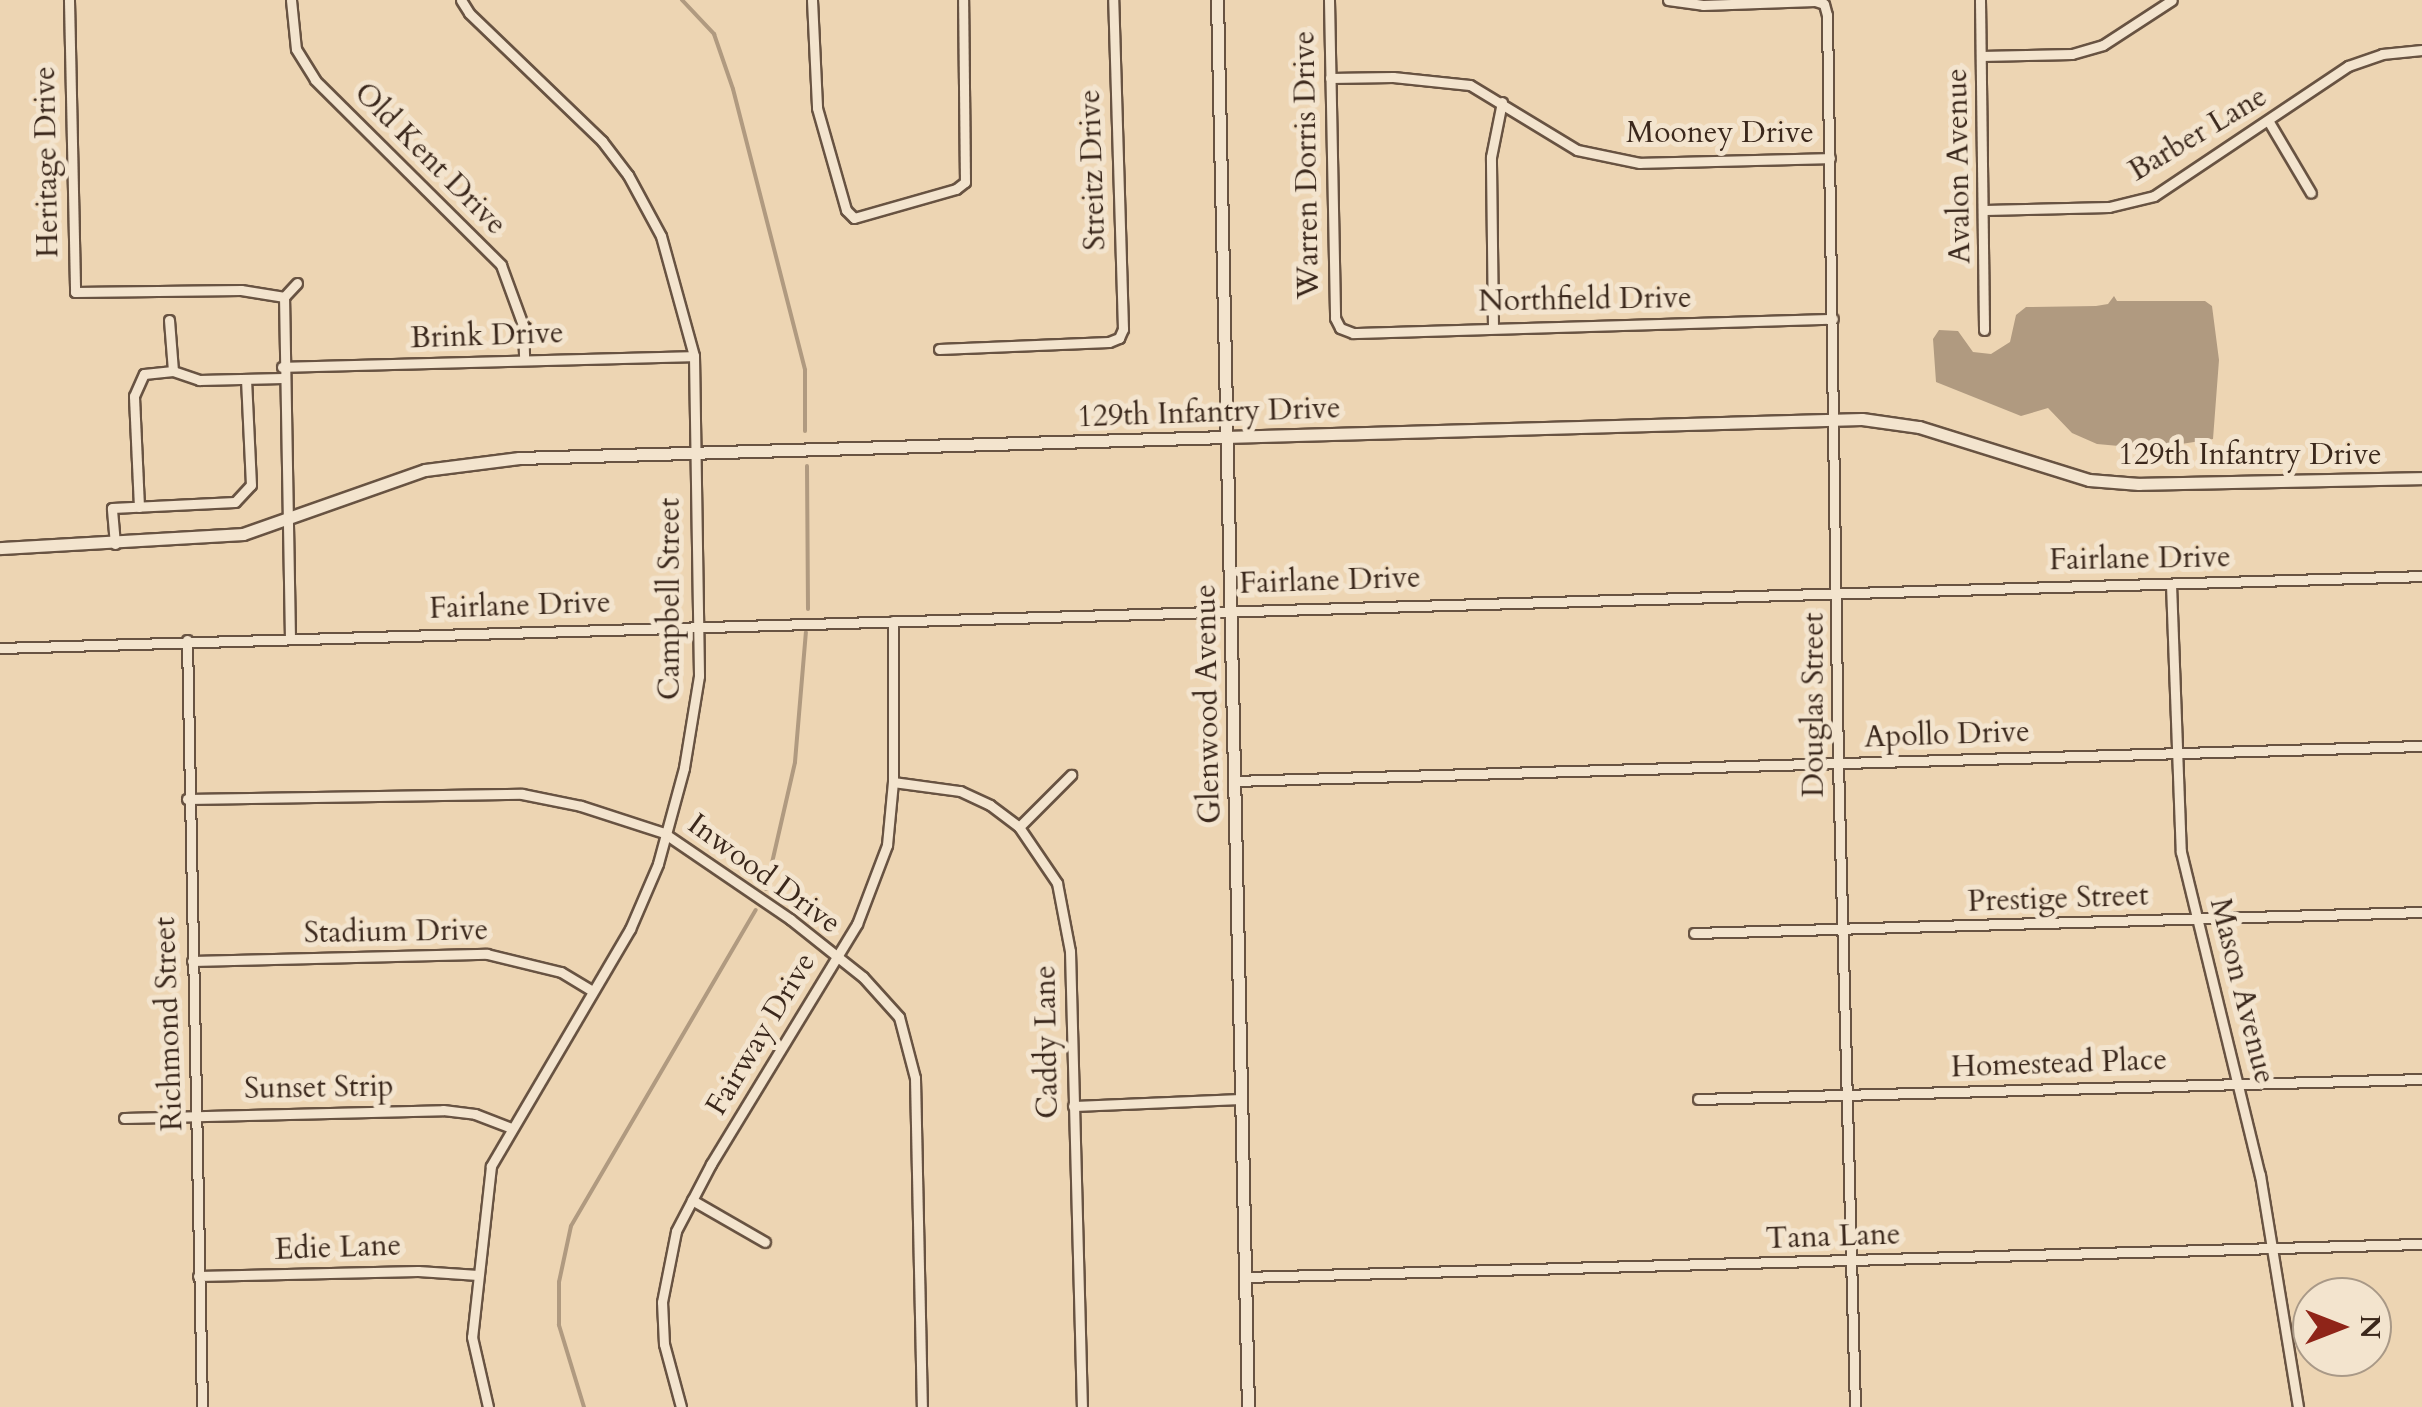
<!DOCTYPE html>
<style>
body{margin:0}
#map{position:relative;width:2422px;height:1407px;overflow:hidden;background:#edd5b3;font-family:Cardo,serif}
div>[style]{position:absolute}
.water>*{inset:0;background:#b09a80}
.stream>*{height:4px;margin:-2px;padding:0 2px;transform-origin:2px;border-radius:2px;background:#b09a80}
.roads{filter:drop-shadow(2px 0 #685342) drop-shadow(-2px 0 #685342) drop-shadow(0 2px #685342) drop-shadow(0 -2px #685342)}
.minor>*{height:9px;margin:-4.5px;padding:0 4.5px;transform-origin:4.5px;border-radius:4.5px;background:#f3e4ce}
.tertiary>*{height:11px;margin:-5.5px;padding:0 5.5px;transform-origin:5.5px;border-radius:5.5px;background:#f3e4ce}
span{translate:-50% -50%;white-space:nowrap;text-align:center;line-height:1.15;-webkit-text-stroke:10px #f3e4ce;paint-order:stroke}
.street-label{font-size:30px;color:#3b281c}
.north{position:absolute;left:2292px;top:1277px;width:100px;height:100px;box-sizing:border-box;background:#f3e4ce;border:2px solid #a99987;border-radius:50%;rotate:90deg;font-size:28px;font-weight:700;line-height:40px;text-align:center;color:#3b281c}
.north::after{content:'';display:block;margin:auto;width:35px;height:45px;background:#8f2418;clip-path:polygon(50% 0,100% 100%,50% 72%,0 100%)}
</style>
<div id="map">
<div class="water">
<i style="clip-path:polygon(2114px 296px,2117px 301px,2205px 301px,2212px 306px,2219px 360px,2213px 439px,2175px 445px,2158px 454px,2152px 449px,2097px 444px,2072px 433px,2048px 408px,2021px 416px,1936px 382px,1933px 339px,1939px 330px,1958px 331px,1973px 352px,1991px 354px,2010px 342px,2016px 315px,2026px 307px,2096px 306px,2108px 304px)"></i>
</div>
<div class="stream">
<i style="left:682px;top:0;width:47px;rotate:46.7deg"></i>
<i style="left:714px;top:34px;width:58px;rotate:70.9deg"></i>
<i style="left:733px;top:89px;width:290px;rotate:75.6deg"></i>
<i style="left:805px;top:370px;width:61px;rotate:90deg"></i>
<i style="left:807px;top:466px;width:143px;rotate:89.6deg"></i>
<i style="left:766px;top:889px;width:130px;rotate:-77.1deg"></i>
<i style="left:795px;top:762px;width:130px;rotate:-85.2deg"></i>
<i style="left:584px;top:1407px;width:86px;rotate:-107deg"></i>
<i style="left:559px;top:1325px;width:43px;rotate:-90deg"></i>
<i style="left:559px;top:1282px;width:57px;rotate:-77.9deg"></i>
<i style="left:571px;top:1226px;width:366px;rotate:-59.7deg"></i>
</div>
<div class="roads">
<div class="minor">
<i style="left:69px;top:0;width:292px;rotate:88.8deg"></i>
<i style="left:75px;top:292px;width:166px;rotate:-0.7deg"></i>
<i style="left:241px;top:290px;width:44px;rotate:9.2deg"></i>
<i style="left:291px;top:0;width:49px;rotate:84.2deg"></i>
<i style="left:296px;top:49px;width:36px;rotate:58deg"></i>
<i style="left:315px;top:80px;width:262px;rotate:44.8deg"></i>
<i style="left:501px;top:265px;width:64px;rotate:69.9deg"></i>
<i style="left:523px;top:325px;width:35px;rotate:88deg"></i>
<i style="left:461px;top:0;width:15px;rotate:58deg"></i>
<i style="left:469px;top:13px;width:185px;rotate:43.9deg"></i>
<i style="left:602px;top:141px;width:43px;rotate:52.6deg"></i>
<i style="left:628px;top:175px;width:69px;rotate:61.6deg"></i>
<i style="left:661px;top:236px;width:124px;rotate:74.6deg"></i>
<i style="left:694px;top:356px;width:320px;rotate:89.1deg"></i>
<i style="left:699px;top:676px;width:93px;rotate:99.3deg"></i>
<i style="left:684px;top:768px;width:99px;rotate:105.2deg"></i>
<i style="left:658px;top:864px;width:71px;rotate:113.3deg"></i>
<i style="left:630px;top:929px;width:275px;rotate:120.4deg"></i>
<i style="left:491px;top:1166px;width:172px;rotate:96.3deg"></i>
<i style="left:472px;top:1337px;width:72px;rotate:77.1deg"></i>
<i style="left:812px;top:0;width:108px;rotate:87.3deg"></i>
<i style="left:817px;top:108px;width:106px;rotate:74.1deg"></i>
<i style="left:846px;top:210px;width:11px;rotate:45deg"></i>
<i style="left:854px;top:218px;width:106px;rotate:-15.9deg"></i>
<i style="left:956px;top:189px;width:11px;rotate:-38deg"></i>
<i style="left:965px;top:182px;width:182px;rotate:-90.6deg"></i>
<i style="left:1329px;top:0;width:318px;rotate:88.9deg"></i>
<i style="left:1335px;top:318px;width:11px;rotate:63deg"></i>
<i style="left:1340px;top:328px;width:14px;rotate:21deg"></i>
<i style="left:1353px;top:333px;width:480px;rotate:-1.7deg"></i>
<i style="left:1668px;top:0;width:35px;rotate:8deg"></i>
<i style="left:1703px;top:5px;width:112px;rotate:-2deg"></i>
<i style="left:1815px;top:1px;width:9px;rotate:18deg"></i>
<i style="left:1824px;top:4px;width:11px;rotate:75deg"></i>
<i style="left:1827px;top:15px;width:748px;rotate:89.16deg"></i>
<i style="left:1838px;top:763px;width:644px;rotate:88.49deg"></i>
<i style="left:1980px;top:0;width:330px;rotate:89.3deg"></i>
<i style="left:1981px;top:56px;width:91px;rotate:-1.3deg"></i>
<i style="left:2072px;top:54px;width:32px;rotate:-16deg"></i>
<i style="left:2103px;top:45px;width:82px;rotate:-33.1deg"></i>
<i style="left:1330px;top:78px;width:63px;rotate:-0.9deg"></i>
<i style="left:1393px;top:77px;width:77px;rotate:5.9deg"></i>
<i style="left:1470px;top:85px;width:125px;rotate:31.3deg"></i>
<i style="left:1577px;top:150px;width:64px;rotate:11.7deg"></i>
<i style="left:1640px;top:163px;width:190px;rotate:-1.5deg"></i>
<i style="left:2269px;top:122px;width:82px;rotate:59.4deg"></i>
<i style="left:1985px;top:210px;width:124px;rotate:-1.4deg"></i>
<i style="left:2109px;top:207px;width:46px;rotate:-13.7deg"></i>
<i style="left:2154px;top:196px;width:234px;rotate:-33.8deg"></i>
<i style="left:2348px;top:66px;width:36px;rotate:-19deg"></i>
<i style="left:2382px;top:54px;width:40px;rotate:-5.7deg"></i>
<i style="left:169px;top:320px;width:51px;rotate:85.5deg"></i>
<i style="left:173px;top:371px;width:28px;rotate:19deg"></i>
<i style="left:199px;top:380px;width:84px;rotate:-1.4deg"></i>
<i style="left:1493px;top:327px;width:170px;rotate:-90.7deg"></i>
<i style="left:1491px;top:157px;width:56px;rotate:-78.7deg"></i>
<i style="left:939px;top:349px;width:170px;rotate:-2.4deg"></i>
<i style="left:1109px;top:342px;width:11px;rotate:-22deg"></i>
<i style="left:1119px;top:338px;width:10px;rotate:-66deg"></i>
<i style="left:1123px;top:329px;width:329px;rotate:-91.7deg"></i>
<i style="left:282px;top:367px;width:412px;rotate:-1.5deg"></i>
<i style="left:139px;top:507px;width:111px;rotate:-92.6deg"></i>
<i style="left:134px;top:396px;width:24px;rotate:-66deg"></i>
<i style="left:144px;top:374px;width:29px;rotate:-6deg"></i>
<i style="left:115px;top:544px;width:36px;rotate:-95deg"></i>
<i style="left:112px;top:508px;width:123px;rotate:-2.8deg"></i>
<i style="left:235px;top:502px;width:23px;rotate:-47deg"></i>
<i style="left:251px;top:485px;width:106px;rotate:-92.7deg"></i>
<i style="left:2171px;top:584px;width:268px;rotate:87.9deg"></i>
<i style="left:2181px;top:852px;width:333px;rotate:76.3deg"></i>
<i style="left:2260px;top:1175px;width:235px;rotate:80.7deg"></i>
<i style="left:290px;top:639px;width:342px;rotate:-91deg"></i>
<i style="left:284px;top:297px;width:19px;rotate:-47deg"></i>
<i style="left:187px;top:640px;width:767px;rotate:88.88deg"></i>
<i style="left:0;top:648px;width:2423px;rotate:-1.7deg"></i>
<i style="left:1234px;top:781px;width:1189px;rotate:-1.69deg"></i>
<i style="left:893px;top:782px;width:68px;rotate:7.7deg"></i>
<i style="left:960px;top:791px;width:33px;rotate:25deg"></i>
<i style="left:990px;top:805px;width:36px;rotate:37deg"></i>
<i style="left:1019px;top:827px;width:68px;rotate:55.8deg"></i>
<i style="left:1057px;top:883px;width:69px;rotate:79.2deg"></i>
<i style="left:1070px;top:951px;width:456px;rotate:88.5deg"></i>
<i style="left:187px;top:799px;width:335px;rotate:-0.9deg"></i>
<i style="left:522px;top:794px;width:60px;rotate:11.5deg"></i>
<i style="left:581px;top:806px;width:87px;rotate:18deg"></i>
<i style="left:664px;top:833px;width:153px;rotate:34.3deg"></i>
<i style="left:790px;top:919px;width:93px;rotate:38.5deg"></i>
<i style="left:863px;top:977px;width:54px;rotate:48deg"></i>
<i style="left:899px;top:1017px;width:63px;rotate:75.3deg"></i>
<i style="left:915px;top:1078px;width:329px;rotate:88.8deg"></i>
<i style="left:1019px;top:827px;width:74px;rotate:-45deg"></i>
<i style="left:1694px;top:933px;width:728px;rotate:-1.65deg"></i>
<i style="left:192px;top:961px;width:295px;rotate:-1.4deg"></i>
<i style="left:487px;top:954px;width:76px;rotate:13.7deg"></i>
<i style="left:561px;top:972px;width:37px;rotate:31deg"></i>
<i style="left:1698px;top:1099px;width:724px;rotate:-1.58deg"></i>
<i style="left:1073px;top:1106px;width:169px;rotate:-2.4deg"></i>
<i style="left:124px;top:1118px;width:319px;rotate:-1.4deg"></i>
<i style="left:443px;top:1110px;width:32px;rotate:7deg"></i>
<i style="left:475px;top:1114px;width:40px;rotate:21deg"></i>
<i style="left:692px;top:1200px;width:84px;rotate:29.9deg"></i>
<i style="left:198px;top:1276px;width:220px;rotate:-1.3deg"></i>
<i style="left:418px;top:1271px;width:60px;rotate:3.8deg"></i>
<i style="left:1245px;top:1277px;width:1177px;rotate:-1.61deg"></i>
<i style="left:681px;top:1407px;width:65px;rotate:-105.1deg"></i>
<i style="left:664px;top:1344px;width:42px;rotate:-92.7deg"></i>
<i style="left:662px;top:1302px;width:72px;rotate:-78.8deg"></i>
<i style="left:676px;top:1231px;width:76px;rotate:-62.4deg"></i>
<i style="left:711px;top:1164px;width:281px;rotate:-58.7deg"></i>
<i style="left:857px;top:924px;width:85px;rotate:-69.2deg"></i>
<i style="left:887px;top:845px;width:63px;rotate:-84.6deg"></i>
<i style="left:893px;top:782px;width:161px;rotate:-90deg"></i>
</div>
<div class="tertiary">
<i style="left:1217px;top:0;width:1407px;rotate:88.74deg"></i>
<i style="left:0;top:548px;width:243px;rotate:-3.3deg"></i>
<i style="left:243px;top:534px;width:193px;rotate:-19.4deg"></i>
<i style="left:425px;top:470px;width:95px;rotate:-7.3deg"></i>
<i style="left:519px;top:458px;width:706px;rotate:-1.7deg"></i>
<i style="left:1225px;top:437px;width:637px;rotate:-1.62deg"></i>
<i style="left:1862px;top:419px;width:58px;rotate:8deg"></i>
<i style="left:1919px;top:427px;width:178px;rotate:17.3deg"></i>
<i style="left:2089px;top:480px;width:50px;rotate:4.6deg"></i>
<i style="left:2139px;top:484px;width:283px;rotate:-1.2deg"></i>
</div>
</div>
<div class="street-label">
<span style="left:1720px;top:133px">Mooney Drive</span>
<span style="left:2198px;top:134px;rotate:-31deg">Barber Lane</span>
<span style="left:430px;top:159px;rotate:45deg">Old Kent Drive</span>
<span style="left:47px;top:162px;rotate:-91deg">Heritage Drive</span>
<span style="left:1307px;top:165px;rotate:-91deg">Warren Dorris Drive</span>
<span style="left:1959px;top:166px;rotate:-91deg">Avalon Avenue</span>
<span style="left:1093px;top:170px;rotate:-92deg">Streitz Drive</span>
<span style="left:1585px;top:300px;rotate:-1deg">Northfield Drive</span>
<span style="left:487px;top:336px;rotate:-2deg">Brink Drive</span>
<span style="left:1209px;top:413px;rotate:-2deg">129th Infantry Drive</span>
<span style="left:2250px;top:455px">129th Infantry Drive</span>
<span style="left:2140px;top:559px;rotate:-1deg">Fairlane Drive</span>
<span style="left:1330px;top:581px;rotate:-2deg">Fairlane Drive</span>
<span style="left:670px;top:599px;rotate:-90deg">Campbell Street</span>
<span style="left:520px;top:606px;rotate:-2deg">Fairlane Drive</span>
<span style="left:1208px;top:704px;rotate:-91deg">Glenwood Avenue</span>
<span style="left:1814px;top:705px;rotate:-90deg">Douglas Street</span>
<span style="left:1947px;top:735px;rotate:-2deg">Apollo Drive</span>
<span style="left:764px;top:874px;rotate:36deg">Inwood Drive</span>
<span style="left:2058px;top:899px;rotate:-2deg">Prestige Street</span>
<span style="left:396px;top:932px;rotate:-1deg">Stadium Drive</span>
<span style="left:2242px;top:991px;rotate:76deg">Mason Avenue</span>
<span style="left:169px;top:1024px;rotate:-92deg">Richmond Street</span>
<span style="left:761px;top:1034px;rotate:-59deg">Fairway Drive</span>
<span style="left:1047px;top:1042px;rotate:-91deg">Caddy Lane</span>
<span style="left:2059px;top:1064px;rotate:-2deg">Homestead Place</span>
<span style="left:319px;top:1088px;rotate:-1deg">Sunset Strip</span>
<span style="left:1833px;top:1237px;rotate:-2deg">Tana Lane</span>
<span style="left:338px;top:1248px;rotate:-2deg">Edie Lane</span>
</div>
<div class="north">N</div>
</div>
